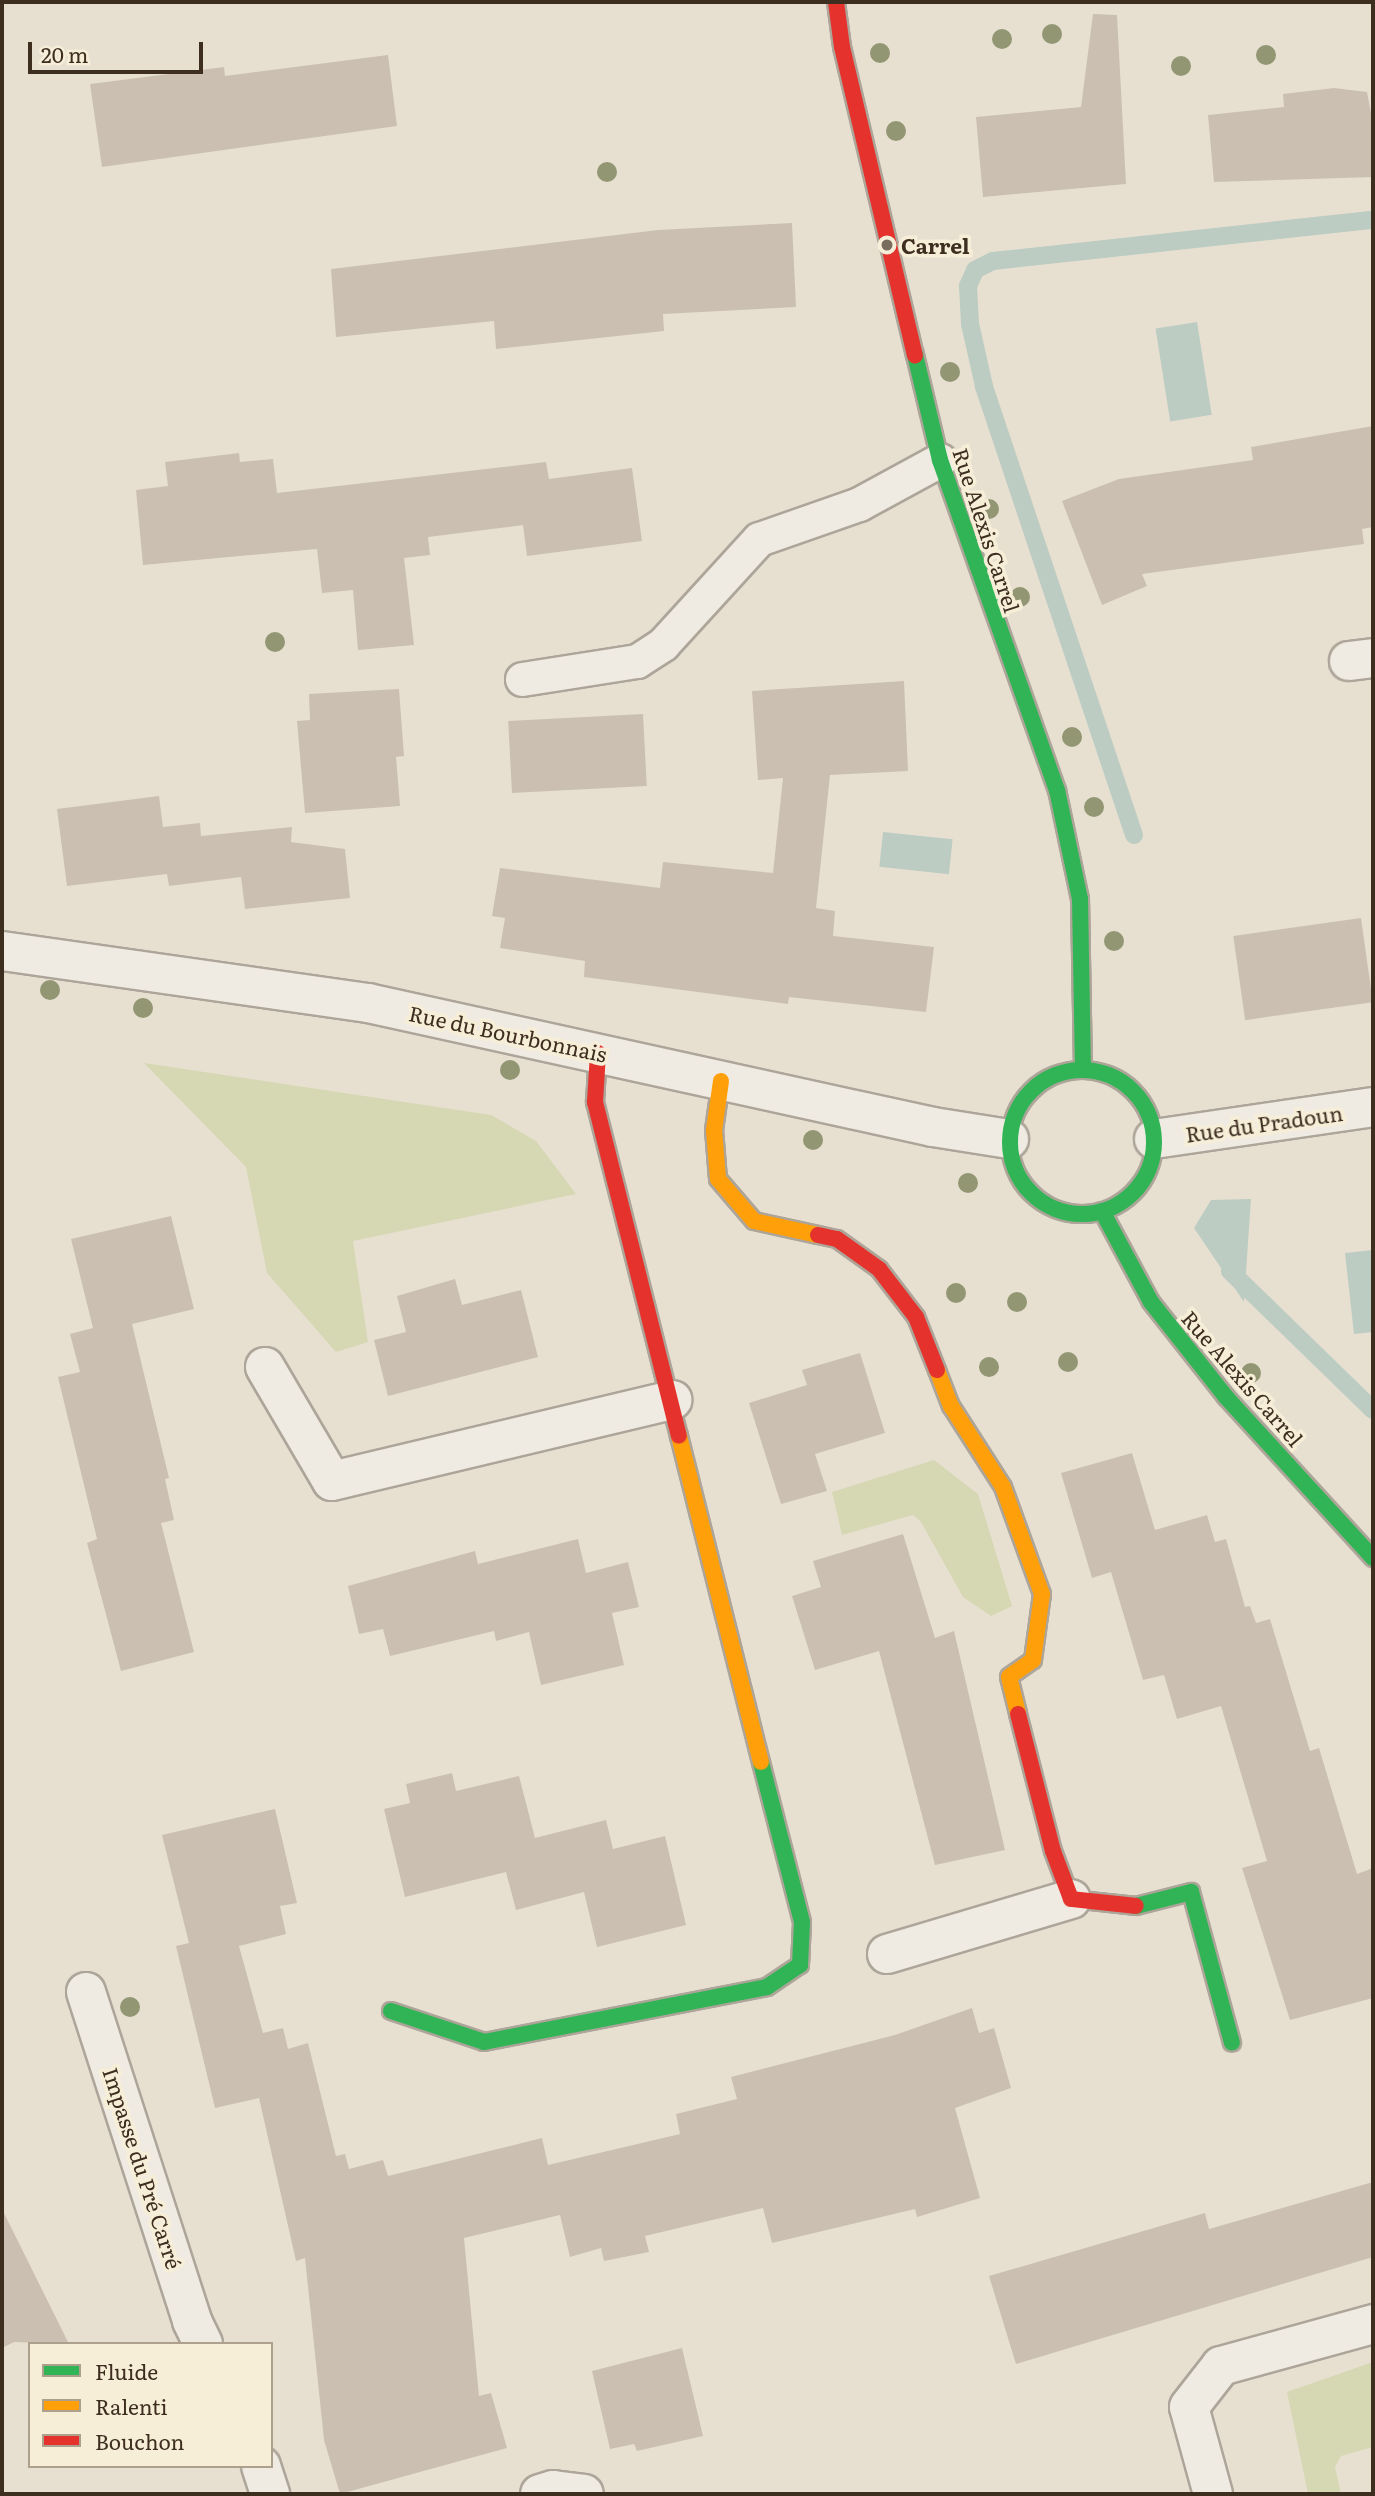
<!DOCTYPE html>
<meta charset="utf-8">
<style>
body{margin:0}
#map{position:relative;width:1375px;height:2496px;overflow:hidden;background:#e7e0d1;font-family:Literata,serif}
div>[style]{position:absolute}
.green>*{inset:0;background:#d6d7b3}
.water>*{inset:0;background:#bcccc2;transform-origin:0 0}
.stream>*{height:18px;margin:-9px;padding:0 9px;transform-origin:9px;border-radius:9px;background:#bcccc2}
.building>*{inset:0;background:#cbbfb2;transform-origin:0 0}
.roads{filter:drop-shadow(2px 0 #ada599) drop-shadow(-2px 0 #ada599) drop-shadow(0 2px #ada599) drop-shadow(0 -2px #ada599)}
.lane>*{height:33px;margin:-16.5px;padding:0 16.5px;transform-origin:16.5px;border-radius:16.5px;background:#efebe3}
.street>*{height:38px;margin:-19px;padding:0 19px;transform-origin:19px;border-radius:19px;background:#efebe3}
.fast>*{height:16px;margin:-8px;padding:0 8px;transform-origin:8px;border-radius:8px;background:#30b455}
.fast>.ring{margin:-8px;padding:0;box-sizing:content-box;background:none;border:16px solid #30b455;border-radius:50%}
.slow>*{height:16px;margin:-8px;padding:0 8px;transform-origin:8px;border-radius:8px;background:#ff9f0a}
.jam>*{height:16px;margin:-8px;padding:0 8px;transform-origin:8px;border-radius:8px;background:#e5322d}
.trees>*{width:20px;height:20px;margin:-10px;border-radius:50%;background:#929673}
.dots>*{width:19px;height:19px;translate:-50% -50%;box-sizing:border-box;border:4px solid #f7eed8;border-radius:50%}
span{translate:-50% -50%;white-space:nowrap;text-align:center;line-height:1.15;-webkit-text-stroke:7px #f7eed8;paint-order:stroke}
.poi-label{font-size:21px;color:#3d2e20;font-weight:700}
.left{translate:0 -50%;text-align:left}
.street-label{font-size:21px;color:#3d2e20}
.frame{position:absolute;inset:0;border:4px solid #3d2e20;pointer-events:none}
.legend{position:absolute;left:28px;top:2342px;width:245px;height:126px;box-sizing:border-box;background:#f7eed8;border:2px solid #ada18e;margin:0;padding:9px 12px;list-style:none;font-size:21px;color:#3d2e20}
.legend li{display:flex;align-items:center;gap:14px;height:35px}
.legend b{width:35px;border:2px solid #ada18e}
.scale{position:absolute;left:28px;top:42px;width:175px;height:32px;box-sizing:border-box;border:4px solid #3d2e20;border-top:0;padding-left:9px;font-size:21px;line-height:24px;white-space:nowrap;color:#3d2e20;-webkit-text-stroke:5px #f7eed8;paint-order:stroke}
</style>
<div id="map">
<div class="green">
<i style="clip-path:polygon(144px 1063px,491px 1115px,536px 1141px,576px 1194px,353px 1241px,368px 1342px,336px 1352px,267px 1273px,246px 1167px)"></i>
<i style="clip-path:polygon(934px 1460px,978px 1494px,1012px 1606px,991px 1616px,963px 1597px,921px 1522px,913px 1515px,842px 1535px,832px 1492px)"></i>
<i style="clip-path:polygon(1373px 2362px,1373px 2447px,1341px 2456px,1335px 2467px,1341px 2494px,1308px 2494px,1287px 2392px)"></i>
</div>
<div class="water">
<i style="left:1197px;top:322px;width:94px;height:42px;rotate:81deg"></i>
<i style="left:883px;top:832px;width:70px;height:35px;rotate:6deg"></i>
<i style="clip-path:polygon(1251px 1199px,1244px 1302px,1194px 1228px,1211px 1200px)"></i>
<i style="clip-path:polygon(1373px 1250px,1373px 1332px,1354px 1334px,1345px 1253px)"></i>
</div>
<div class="stream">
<i style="left:1134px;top:835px;width:473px;rotate:-108.5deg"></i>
<i style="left:984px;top:386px;width:64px;rotate:-102.7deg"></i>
<i style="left:970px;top:324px;width:38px;rotate:-93deg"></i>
<i style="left:968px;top:286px;width:17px;rotate:-66deg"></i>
<i style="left:975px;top:270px;width:20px;rotate:-27deg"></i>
<i style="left:993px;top:261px;width:382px;rotate:-6.2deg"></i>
<i style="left:1230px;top:1271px;width:199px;rotate:44.2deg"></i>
</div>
<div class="building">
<i style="clip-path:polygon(1093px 14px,1117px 15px,1126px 184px,983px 197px,976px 117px,1081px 107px)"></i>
<i style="clip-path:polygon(388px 55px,397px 126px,102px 167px,90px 84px,224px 67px,225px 76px)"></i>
<i style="clip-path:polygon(1334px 88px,1367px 92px,1373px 124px,1373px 177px,1214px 182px,1208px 115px,1284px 107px,1283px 94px)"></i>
<i style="clip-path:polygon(792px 223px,796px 307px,663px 314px,664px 331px,496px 349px,494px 321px,336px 337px,331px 269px,658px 230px)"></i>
<i style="clip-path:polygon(1373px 426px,1373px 527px,1362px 529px,1364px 544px,1142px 574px,1147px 586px,1102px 605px,1062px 501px,1119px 479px,1253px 460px,1251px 447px)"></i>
<i style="clip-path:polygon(239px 453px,240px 462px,273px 459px,277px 493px,546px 462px,549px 479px,632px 468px,642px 541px,527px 556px,523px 525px,428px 537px,430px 555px,404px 558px,414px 645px,358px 650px,353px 590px,322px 593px,317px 549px,143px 565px,136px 490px,168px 486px,165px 462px)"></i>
<i style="clip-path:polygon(904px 681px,908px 771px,830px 775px,816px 908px,835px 911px,833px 936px,934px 947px,926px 1012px,789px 997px,788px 1004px,584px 977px,585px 961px,500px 948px,505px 918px,492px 916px,500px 868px,660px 888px,663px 862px,773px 873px,783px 778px,758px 780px,752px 691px)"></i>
<i style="clip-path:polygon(399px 689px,404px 756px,396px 757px,400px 806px,305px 813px,297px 721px,310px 720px,309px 694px)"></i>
<i style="left:643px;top:714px;width:72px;height:135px;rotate:87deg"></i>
<i style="clip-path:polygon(159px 796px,163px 827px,200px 823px,201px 836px,292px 827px,291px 842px,345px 849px,350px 898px,245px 909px,241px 877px,169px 886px,167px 874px,67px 886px,57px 809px)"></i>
<i style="left:1361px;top:918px;width:85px;height:129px;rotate:82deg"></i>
<i style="clip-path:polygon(171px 1216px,194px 1309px,132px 1324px,169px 1478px,165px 1479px,174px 1520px,161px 1523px,194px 1652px,121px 1671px,87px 1543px,97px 1539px,58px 1377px,80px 1372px,70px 1334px,93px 1328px,71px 1239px)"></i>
<i style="clip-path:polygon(455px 1279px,462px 1305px,521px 1290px,538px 1357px,388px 1396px,374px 1340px,406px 1332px,397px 1296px)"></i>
<i style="clip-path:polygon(860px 1353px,885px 1433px,815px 1454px,827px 1491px,781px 1504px,749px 1403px,807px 1385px,802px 1370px)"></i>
<i style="clip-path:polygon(1132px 1453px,1155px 1530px,1207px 1515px,1215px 1542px,1226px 1539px,1245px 1607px,1250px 1606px,1256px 1623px,1270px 1619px,1310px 1751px,1319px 1748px,1357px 1874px,1373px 1868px,1373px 1998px,1290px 2020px,1242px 1868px,1267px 1861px,1221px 1706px,1177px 1719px,1164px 1675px,1143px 1680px,1111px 1572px,1092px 1578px,1061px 1473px)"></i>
<i style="clip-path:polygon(903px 1534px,935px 1638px,954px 1631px,1005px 1850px,935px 1865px,879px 1651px,815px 1670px,792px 1596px,821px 1587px,813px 1561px)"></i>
<i style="clip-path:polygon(578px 1539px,586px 1573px,628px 1562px,639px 1607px,612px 1613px,624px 1665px,541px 1685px,529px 1632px,496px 1641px,494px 1631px,390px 1656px,383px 1629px,359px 1634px,348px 1586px,475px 1551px,478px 1564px)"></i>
<i style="clip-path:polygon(452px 1773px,456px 1791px,519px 1776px,535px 1838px,606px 1820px,613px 1849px,665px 1836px,686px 1925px,597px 1947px,584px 1892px,516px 1910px,506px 1872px,405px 1897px,384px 1809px,410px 1803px,406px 1784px)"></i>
<i style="clip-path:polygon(275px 1809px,297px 1903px,280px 1906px,286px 1934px,239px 1946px,263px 2033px,283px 2028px,288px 2049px,308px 2043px,336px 2156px,345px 2154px,349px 2169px,383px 2160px,388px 2176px,542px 2138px,548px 2165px,680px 2134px,676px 2114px,737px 2099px,731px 2077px,895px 2035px,972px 2008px,979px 2033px,994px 2028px,1011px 2088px,955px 2108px,980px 2198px,917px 2217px,915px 2209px,772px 2243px,763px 2208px,645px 2236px,649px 2252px,604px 2261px,601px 2248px,570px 2257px,560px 2215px,464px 2238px,479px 2396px,491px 2393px,507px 2448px,340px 2494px,324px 2440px,305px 2258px,296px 2261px,259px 2098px,215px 2108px,176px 1946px,189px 1943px,162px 1835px)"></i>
<i style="clip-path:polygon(1373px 2182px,1373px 2257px,1016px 2364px,989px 2276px,1205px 2213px,1209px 2229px)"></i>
<i style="clip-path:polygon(2px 2209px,69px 2344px,14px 2342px,2px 2348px)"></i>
<i style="clip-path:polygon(682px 2348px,703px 2436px,637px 2451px,634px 2444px,610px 2449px,592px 2371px)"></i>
</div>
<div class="roads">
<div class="lane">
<i style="left:522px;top:679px;width:116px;rotate:-8.9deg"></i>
<i style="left:637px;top:661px;width:31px;rotate:-33deg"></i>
<i style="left:663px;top:644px;width:142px;rotate:-47.6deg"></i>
<i style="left:759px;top:539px;width:106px;rotate:-19.3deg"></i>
<i style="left:859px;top:504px;width:92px;rotate:-28.5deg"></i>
</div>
<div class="street">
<i style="left:1349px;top:661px;width:24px;rotate:-7deg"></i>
<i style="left:2px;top:951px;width:370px;rotate:8.1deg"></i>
<i style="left:368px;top:1003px;width:578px;rotate:12.38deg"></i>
<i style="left:933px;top:1127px;width:77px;rotate:9deg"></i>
<i style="left:1154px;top:1139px;width:221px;rotate:-8.3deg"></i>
<i style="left:265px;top:1367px;width:132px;rotate:59.6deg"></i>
<i style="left:332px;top:1481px;width:350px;rotate:-13.4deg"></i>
<i style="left:887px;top:1954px;width:192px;rotate:-16.6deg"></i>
<i style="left:86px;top:1992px;width:346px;rotate:72.1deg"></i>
<i style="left:192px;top:2321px;width:25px;rotate:64deg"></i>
<i style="left:261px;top:2466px;width:29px;rotate:72deg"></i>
<i style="left:540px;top:2494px;width:14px;rotate:-17deg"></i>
<i style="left:553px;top:2490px;width:31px;rotate:7deg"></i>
<i style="left:1213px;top:2494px;width:90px;rotate:-105.4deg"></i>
<i style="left:1189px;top:2407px;width:52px;rotate:-52deg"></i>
<i style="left:1221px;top:2366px;width:158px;rotate:-15.4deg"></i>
</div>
<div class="fast">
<i style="left:915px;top:355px;width:108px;rotate:76.6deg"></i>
<i style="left:940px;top:460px;width:350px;rotate:70.5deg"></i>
<i style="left:1057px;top:790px;width:111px;rotate:78.1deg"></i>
<i style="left:1080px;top:899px;width:171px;rotate:89deg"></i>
<i class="ring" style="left:1010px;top:1070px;width:128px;height:128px"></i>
<i style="left:1102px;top:1211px;width:103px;rotate:61.7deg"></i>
<i style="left:1151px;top:1302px;width:121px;rotate:51.7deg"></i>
<i style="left:1226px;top:1397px;width:218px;rotate:47.6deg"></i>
<i style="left:1136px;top:1906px;width:57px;rotate:-14.3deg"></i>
<i style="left:1191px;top:1892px;width:156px;rotate:74.8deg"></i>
<i style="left:391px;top:2011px;width:98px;rotate:18.4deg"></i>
<i style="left:484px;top:2042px;width:288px;rotate:-11deg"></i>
<i style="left:767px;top:1987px;width:40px;rotate:-34deg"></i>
<i style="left:800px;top:1965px;width:43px;rotate:-87.3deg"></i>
<i style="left:802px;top:1922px;width:165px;rotate:-104.4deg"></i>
</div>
<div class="slow">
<i style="left:721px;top:1081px;width:49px;rotate:98.1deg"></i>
<i style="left:714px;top:1130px;width:49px;rotate:85.3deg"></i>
<i style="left:718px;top:1179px;width:55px;rotate:49.4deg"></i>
<i style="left:754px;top:1221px;width:66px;rotate:12.3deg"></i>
<i style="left:937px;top:1370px;width:39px;rotate:69deg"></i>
<i style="left:951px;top:1406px;width:96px;rotate:57.3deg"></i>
<i style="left:1003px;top:1487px;width:114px;rotate:70deg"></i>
<i style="left:1042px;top:1594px;width:67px;rotate:97.8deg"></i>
<i style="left:1033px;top:1660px;width:29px;rotate:145deg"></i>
<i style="left:1009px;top:1677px;width:38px;rotate:76deg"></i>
<i style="left:679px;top:1436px;width:336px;rotate:75.9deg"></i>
</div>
<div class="jam">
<i style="left:836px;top:2px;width:45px;rotate:82.4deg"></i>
<i style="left:842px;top:47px;width:317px;rotate:76.7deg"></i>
<i style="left:598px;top:1053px;width:49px;rotate:93.5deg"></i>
<i style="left:595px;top:1102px;width:344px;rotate:75.9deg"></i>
<i style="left:818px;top:1235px;width:19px;rotate:12deg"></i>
<i style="left:837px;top:1239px;width:52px;rotate:35.5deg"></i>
<i style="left:879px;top:1269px;width:61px;rotate:52.4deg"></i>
<i style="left:916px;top:1317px;width:57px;rotate:68.4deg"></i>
<i style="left:1018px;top:1714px;width:141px;rotate:75.7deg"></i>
<i style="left:1053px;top:1851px;width:51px;rotate:69.4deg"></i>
<i style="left:1071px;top:1899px;width:65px;rotate:6.1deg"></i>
</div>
</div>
<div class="trees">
<i style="left:1052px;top:34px"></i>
<i style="left:1002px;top:39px"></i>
<i style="left:880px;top:53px"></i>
<i style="left:1266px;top:55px"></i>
<i style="left:1181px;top:66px"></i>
<i style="left:896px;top:131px"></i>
<i style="left:607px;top:172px"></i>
<i style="left:950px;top:372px"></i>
<i style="left:989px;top:509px"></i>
<i style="left:1020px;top:597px"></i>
<i style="left:275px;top:642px"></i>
<i style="left:1072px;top:737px"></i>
<i style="left:1094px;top:807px"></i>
<i style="left:1114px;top:941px"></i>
<i style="left:50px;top:990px"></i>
<i style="left:143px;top:1008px"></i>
<i style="left:510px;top:1070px"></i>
<i style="left:813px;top:1140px"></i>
<i style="left:968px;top:1183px"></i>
<i style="left:956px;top:1293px"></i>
<i style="left:1017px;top:1302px"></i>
<i style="left:1068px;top:1362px"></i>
<i style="left:989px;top:1367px"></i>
<i style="left:1251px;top:1373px"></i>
<i style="left:130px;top:2007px"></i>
</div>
<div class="dots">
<i style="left:887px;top:245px;background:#786c5e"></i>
</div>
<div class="poi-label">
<span class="left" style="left:901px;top:245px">Carrel</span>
</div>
<div class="street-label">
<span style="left:987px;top:530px;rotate:72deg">Rue Alexis Carrel</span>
<span style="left:508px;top:1033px;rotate:12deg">Rue du Bourbonnais</span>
<span style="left:1264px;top:1123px;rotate:-8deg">Rue du Pradoun</span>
<span style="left:1243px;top:1378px;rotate:49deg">Rue Alexis Carrel</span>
<span style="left:143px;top:2168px;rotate:72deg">Impasse du Pré Carré</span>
</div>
<div class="frame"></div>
<ul class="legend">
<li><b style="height:9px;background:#30b455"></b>Fluide</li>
<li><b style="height:9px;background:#ff9f0a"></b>Ralenti</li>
<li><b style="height:9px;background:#e5322d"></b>Bouchon</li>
</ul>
<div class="scale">20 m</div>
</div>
